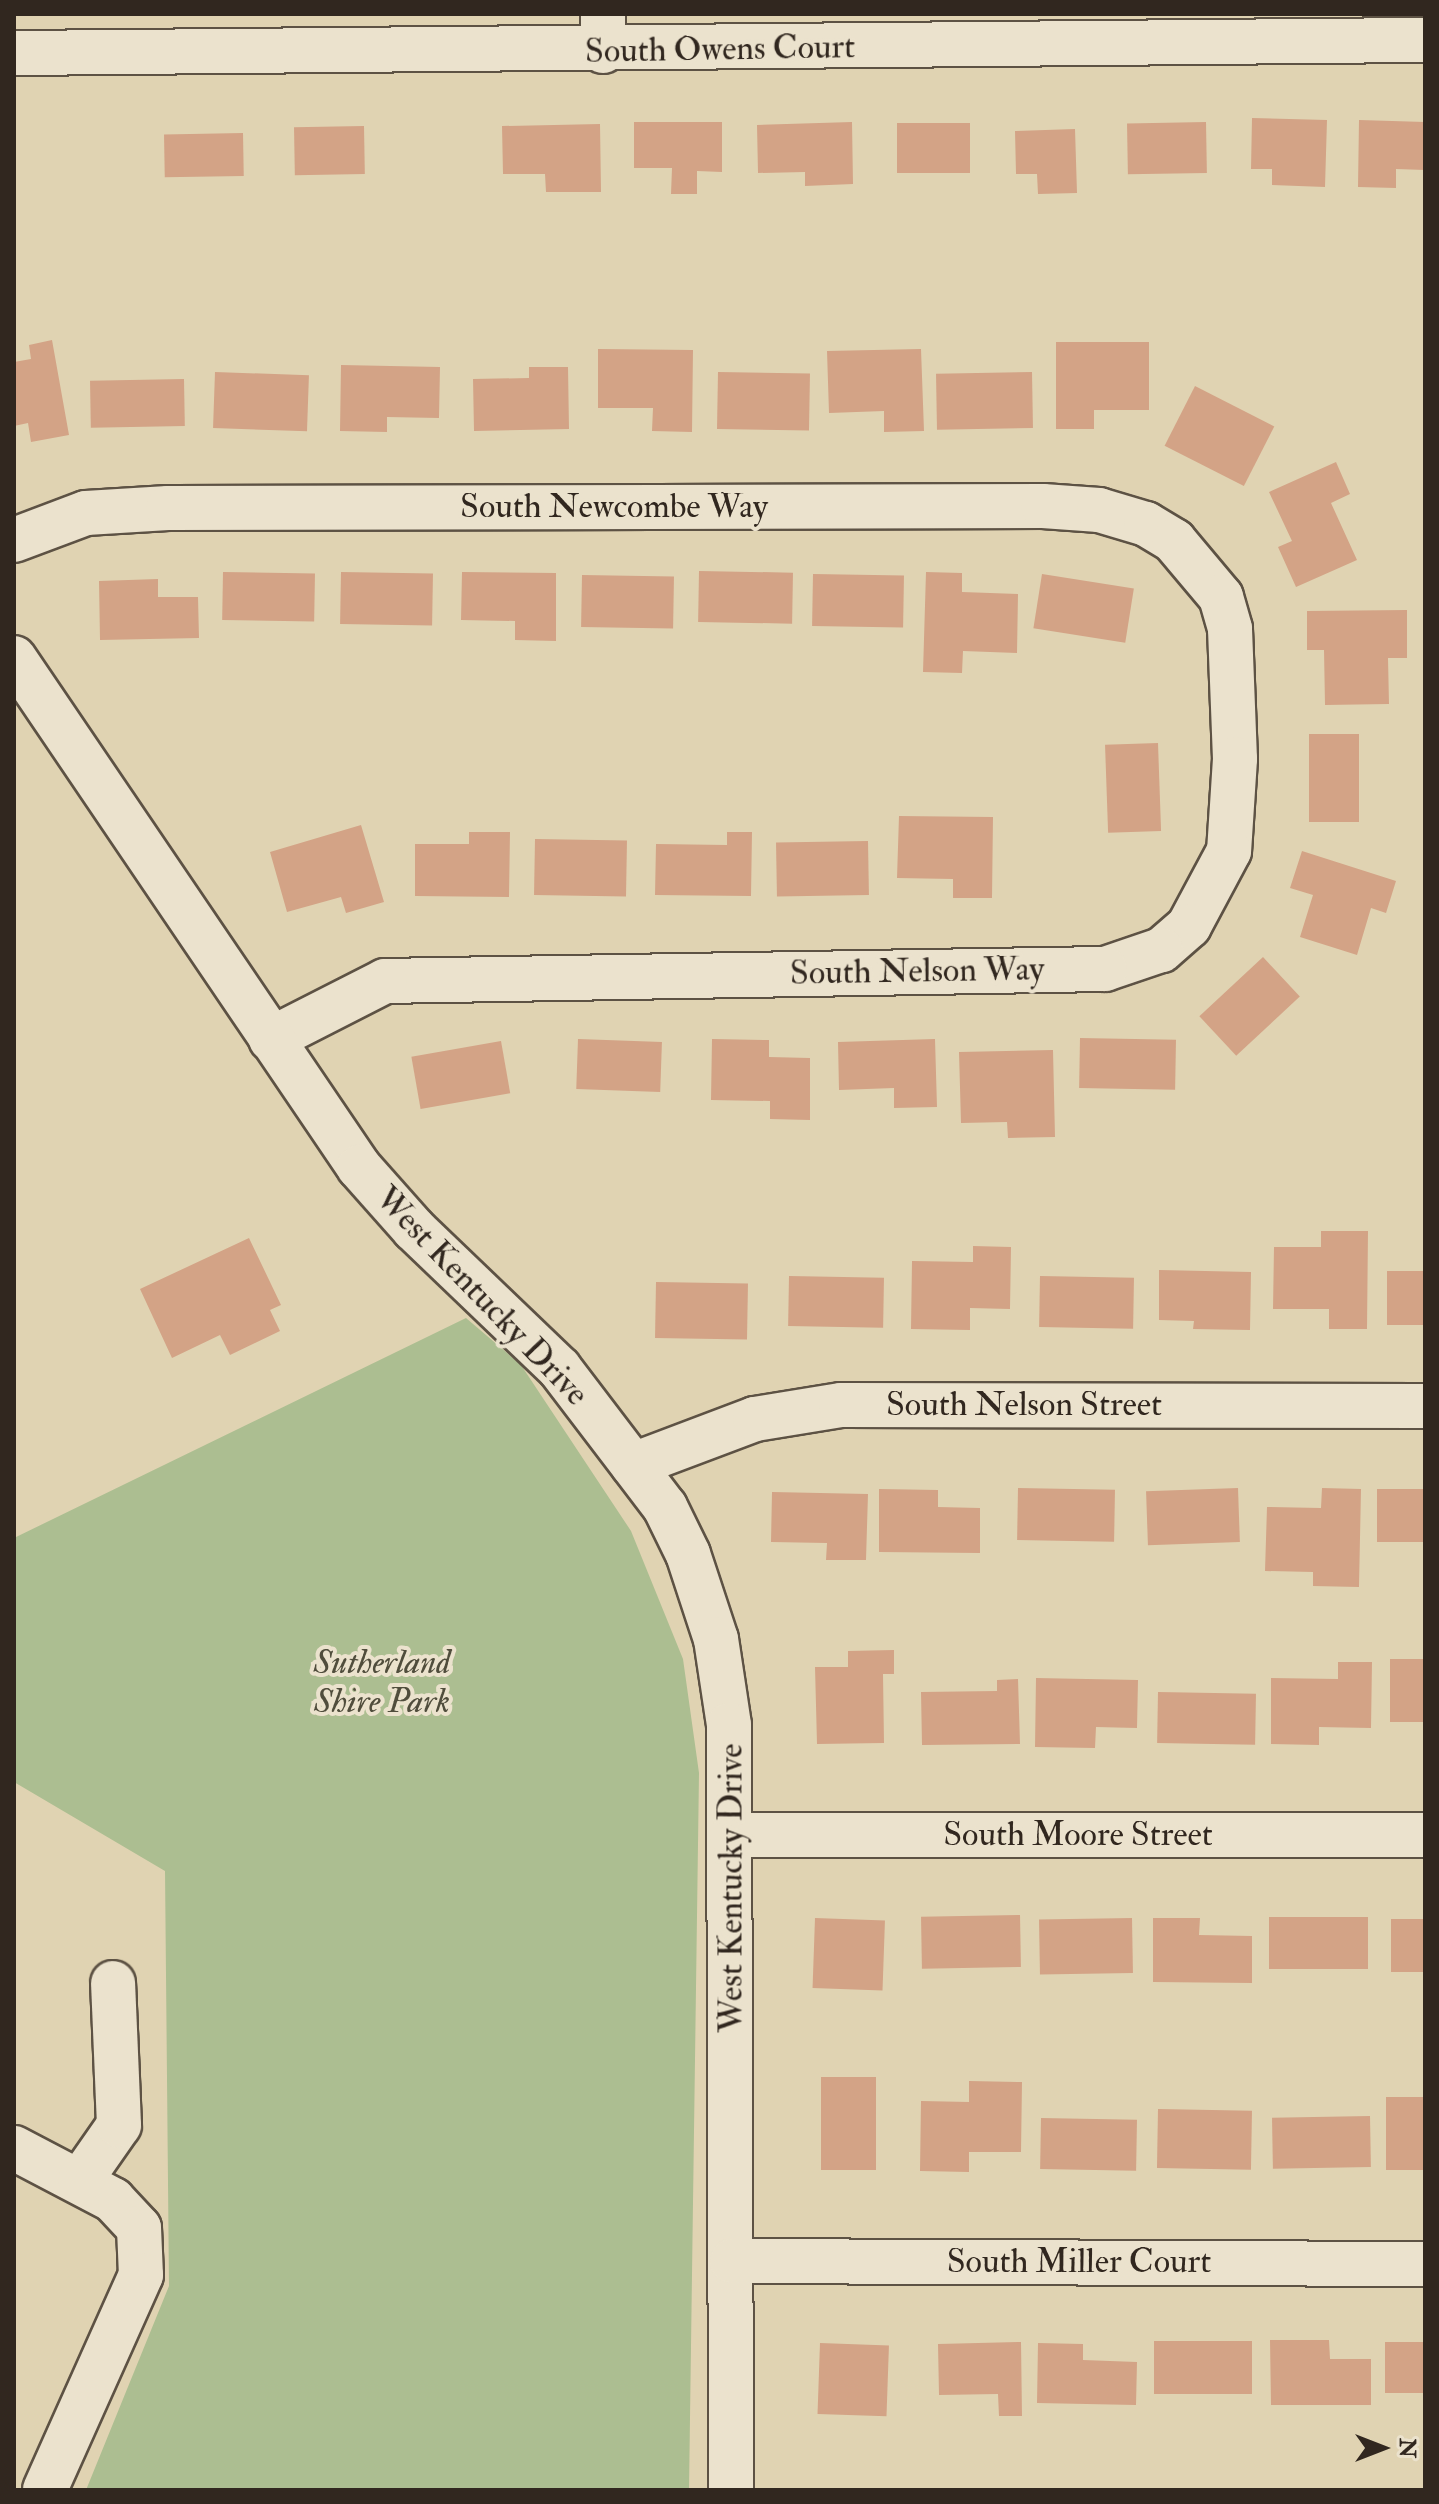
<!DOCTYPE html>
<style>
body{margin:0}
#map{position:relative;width:1439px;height:2504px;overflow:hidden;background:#e0d3b2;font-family:"IM FELL Double Pica",serif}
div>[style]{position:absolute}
.green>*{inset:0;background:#acbe91}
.building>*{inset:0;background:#d3a386;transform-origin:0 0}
.roads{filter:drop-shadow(2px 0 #5d5244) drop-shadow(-2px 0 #5d5244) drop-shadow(0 2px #5d5244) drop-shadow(0 -2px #5d5244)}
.minor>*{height:44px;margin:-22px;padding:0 22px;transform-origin:22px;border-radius:22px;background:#ebe2cd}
span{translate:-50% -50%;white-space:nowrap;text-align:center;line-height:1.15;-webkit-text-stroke:8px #ebe2cd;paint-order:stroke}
.street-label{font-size:34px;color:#31271f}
.park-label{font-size:34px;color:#504d3c;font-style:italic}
.frame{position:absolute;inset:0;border:16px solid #31271f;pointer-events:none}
.north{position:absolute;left:1343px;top:2408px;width:80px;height:80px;-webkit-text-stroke:6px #ebe2cd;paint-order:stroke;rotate:90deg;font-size:22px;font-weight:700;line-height:32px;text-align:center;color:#31271f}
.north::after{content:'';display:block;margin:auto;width:28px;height:36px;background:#31271f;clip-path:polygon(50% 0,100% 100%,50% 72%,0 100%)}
</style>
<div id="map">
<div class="green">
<i style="clip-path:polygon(466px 1318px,521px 1365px,631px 1531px,683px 1659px,699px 1773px,689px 2490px,86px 2490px,169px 2286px,165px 1871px,14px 1782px,14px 1538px)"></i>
</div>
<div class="building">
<i style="clip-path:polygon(1252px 118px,1327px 120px,1325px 187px,1272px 185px,1272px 169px,1251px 169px)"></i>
<i style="clip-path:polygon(1359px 120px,1425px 122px,1425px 170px,1396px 169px,1396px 188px,1358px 187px)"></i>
<i style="clip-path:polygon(634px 122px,722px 122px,722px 172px,697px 171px,697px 194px,671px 194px,672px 168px,634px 168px)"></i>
<i style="clip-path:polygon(852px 122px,853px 184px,805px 186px,805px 172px,758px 173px,757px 125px)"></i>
<i style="left:1206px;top:122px;width:51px;height:79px;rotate:89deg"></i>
<i style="left:897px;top:123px;width:73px;height:50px"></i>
<i style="clip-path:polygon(600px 124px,601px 192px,546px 192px,545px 174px,503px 174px,502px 126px)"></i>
<i style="left:364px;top:126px;width:48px;height:70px;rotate:89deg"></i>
<i style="clip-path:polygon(1075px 129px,1077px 193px,1038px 194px,1037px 174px,1016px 174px,1015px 131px)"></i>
<i style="left:243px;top:133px;width:43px;height:79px;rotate:89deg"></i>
<i style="clip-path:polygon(52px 340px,69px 435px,31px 442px,28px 423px,14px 426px,14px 362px,31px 359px,29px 345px)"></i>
<i style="clip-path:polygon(1056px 342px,1149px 342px,1149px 410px,1094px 410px,1094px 429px,1056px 429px)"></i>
<i style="clip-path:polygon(598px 349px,693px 350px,692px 432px,652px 431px,653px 408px,598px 408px)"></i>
<i style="clip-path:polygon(921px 349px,924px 431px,884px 432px,884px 411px,829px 413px,827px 351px)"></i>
<i style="clip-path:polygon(341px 365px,440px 367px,439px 418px,387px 417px,387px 432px,340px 431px)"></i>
<i style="clip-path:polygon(529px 367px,568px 367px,569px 429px,474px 431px,473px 379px,529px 378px)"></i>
<i style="left:215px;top:372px;width:94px;height:56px;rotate:2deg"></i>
<i style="left:718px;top:372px;width:92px;height:57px;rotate:1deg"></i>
<i style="left:1032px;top:372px;width:56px;height:96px;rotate:89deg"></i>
<i style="left:184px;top:379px;width:47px;height:94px;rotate:89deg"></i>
<i style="left:1195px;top:386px;width:89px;height:67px;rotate:27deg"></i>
<i style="clip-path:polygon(1336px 462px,1350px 494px,1331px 503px,1357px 560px,1296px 587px,1278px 547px,1292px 541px,1269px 492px)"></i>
<i style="left:699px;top:571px;width:94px;height:51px;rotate:1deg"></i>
<i style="left:223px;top:572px;width:92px;height:48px;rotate:1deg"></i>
<i style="left:341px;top:572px;width:92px;height:52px;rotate:1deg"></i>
<i style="clip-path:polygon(462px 572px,556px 573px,556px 641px,515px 640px,515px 621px,461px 620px)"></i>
<i style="clip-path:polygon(926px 572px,962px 573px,962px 592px,1018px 594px,1017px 653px,963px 651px,962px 673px,923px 672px)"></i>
<i style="left:813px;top:574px;width:91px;height:52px;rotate:1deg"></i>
<i style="left:1042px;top:574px;width:93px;height:55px;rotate:9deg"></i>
<i style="left:582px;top:575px;width:92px;height:52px;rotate:1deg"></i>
<i style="clip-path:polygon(158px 579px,158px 597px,198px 597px,199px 638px,100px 640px,99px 581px)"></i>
<i style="clip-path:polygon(1407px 610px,1407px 658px,1388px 658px,1389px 704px,1325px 705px,1324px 650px,1307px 650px,1307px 611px)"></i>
<i style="left:1309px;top:734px;width:50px;height:88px"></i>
<i style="left:1158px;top:743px;width:88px;height:53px;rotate:88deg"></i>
<i style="clip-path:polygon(899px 816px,993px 817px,992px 898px,953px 898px,953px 879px,897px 878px)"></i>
<i style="clip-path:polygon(361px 825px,384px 902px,346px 913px,341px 897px,287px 912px,270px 852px)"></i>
<i style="clip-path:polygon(469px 832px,510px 832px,509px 897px,415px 896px,415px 844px,469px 844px)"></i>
<i style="clip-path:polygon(727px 832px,752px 832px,751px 896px,655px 895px,656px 844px,727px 845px)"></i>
<i style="left:535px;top:839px;width:92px;height:56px;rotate:1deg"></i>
<i style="left:868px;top:841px;width:54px;height:92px;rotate:89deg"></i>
<i style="clip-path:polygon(1302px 851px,1396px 881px,1386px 913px,1371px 908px,1357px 955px,1300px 937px,1313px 895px,1290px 888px)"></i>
<i style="left:1263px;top:957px;width:54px;height:87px;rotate:47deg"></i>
<i style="left:1080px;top:1038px;width:96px;height:50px;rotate:1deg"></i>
<i style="left:578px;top:1039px;width:84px;height:50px;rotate:2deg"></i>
<i style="clip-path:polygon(712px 1039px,769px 1040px,769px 1057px,810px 1058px,810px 1120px,770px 1119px,770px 1101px,711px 1100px)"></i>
<i style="clip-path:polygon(935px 1039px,937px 1107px,894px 1108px,894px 1088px,839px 1090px,838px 1042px)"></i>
<i style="left:501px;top:1041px;width:53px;height:91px;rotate:80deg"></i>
<i style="clip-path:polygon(1053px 1050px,1055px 1137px,1008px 1138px,1007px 1122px,961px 1123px,959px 1052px)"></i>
<i style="clip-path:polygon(1321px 1231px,1368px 1231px,1367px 1329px,1329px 1329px,1329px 1309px,1273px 1309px,1274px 1247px,1321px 1247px)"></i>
<i style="clip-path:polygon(249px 1238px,281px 1305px,270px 1310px,280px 1331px,230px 1355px,220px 1335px,172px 1358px,140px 1289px)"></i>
<i style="clip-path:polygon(973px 1246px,1011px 1247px,1010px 1309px,970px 1308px,970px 1330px,911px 1329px,912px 1261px,973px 1262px)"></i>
<i style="clip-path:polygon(1159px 1270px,1251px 1272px,1250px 1330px,1193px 1329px,1194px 1321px,1159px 1320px)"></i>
<i style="left:1387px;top:1271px;width:38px;height:54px"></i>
<i style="left:789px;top:1276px;width:95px;height:50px;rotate:1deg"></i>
<i style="left:1040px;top:1276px;width:94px;height:51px;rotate:1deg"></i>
<i style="left:656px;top:1282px;width:92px;height:56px;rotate:1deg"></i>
<i style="left:1018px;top:1488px;width:97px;height:52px;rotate:1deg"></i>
<i style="left:1238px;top:1488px;width:54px;height:92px;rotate:88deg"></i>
<i style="clip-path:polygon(1322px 1488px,1361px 1489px,1359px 1587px,1313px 1586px,1313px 1572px,1265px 1571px,1267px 1507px,1321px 1508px)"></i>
<i style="clip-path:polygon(879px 1489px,938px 1490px,938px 1507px,980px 1508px,980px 1553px,879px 1552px)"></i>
<i style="left:1425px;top:1489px;width:53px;height:48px;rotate:90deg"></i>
<i style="clip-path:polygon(772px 1492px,868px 1494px,866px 1560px,826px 1560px,827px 1543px,771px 1542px)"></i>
<i style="clip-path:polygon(894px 1650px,894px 1674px,883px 1674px,884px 1743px,817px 1744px,815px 1667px,848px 1667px,848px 1651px)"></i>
<i style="left:1390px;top:1659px;width:35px;height:63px"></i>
<i style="clip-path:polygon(1338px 1662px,1372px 1662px,1371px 1728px,1319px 1727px,1319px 1745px,1271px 1744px,1271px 1678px,1338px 1679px)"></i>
<i style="clip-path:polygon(1036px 1678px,1138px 1680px,1137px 1728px,1096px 1727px,1095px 1748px,1035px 1747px)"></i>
<i style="clip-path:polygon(1018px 1679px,1020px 1744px,922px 1745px,921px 1692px,997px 1691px,997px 1680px)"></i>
<i style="left:1158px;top:1692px;width:98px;height:51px;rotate:1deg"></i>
<i style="left:1020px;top:1915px;width:52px;height:99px;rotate:89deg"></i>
<i style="left:1368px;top:1917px;width:52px;height:99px;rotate:90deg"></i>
<i style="left:815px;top:1918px;width:70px;height:70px;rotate:2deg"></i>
<i style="left:1132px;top:1918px;width:55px;height:93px;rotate:89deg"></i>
<i style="clip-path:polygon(1153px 1918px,1200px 1918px,1199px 1935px,1252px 1936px,1252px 1983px,1153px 1982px)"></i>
<i style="left:1391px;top:1919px;width:34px;height:53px"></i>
<i style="left:821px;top:2077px;width:55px;height:93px"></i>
<i style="clip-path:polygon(969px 2081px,1022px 2082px,1021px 2152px,969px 2152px,969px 2172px,920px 2171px,921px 2101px,969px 2102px)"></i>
<i style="left:1425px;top:2097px;width:73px;height:39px;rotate:90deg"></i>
<i style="left:1158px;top:2109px;width:94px;height:59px;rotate:1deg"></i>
<i style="left:1370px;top:2116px;width:51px;height:98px;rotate:89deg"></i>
<i style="left:1041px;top:2118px;width:96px;height:51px;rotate:1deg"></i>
<i style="clip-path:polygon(1270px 2340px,1329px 2340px,1330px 2359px,1371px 2359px,1371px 2405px,1271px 2405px)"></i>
<i style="left:1252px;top:2341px;width:53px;height:98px;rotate:90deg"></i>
<i style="clip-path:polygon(1021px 2342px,1022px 2416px,999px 2416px,998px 2394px,939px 2395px,938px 2344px)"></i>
<i style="left:1385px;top:2342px;width:40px;height:51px"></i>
<i style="left:820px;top:2343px;width:69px;height:71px;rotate:2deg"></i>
<i style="clip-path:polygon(1038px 2343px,1083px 2344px,1083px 2360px,1137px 2362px,1136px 2405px,1037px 2403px)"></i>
</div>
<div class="roads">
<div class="minor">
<i style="left:603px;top:14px;width:37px;rotate:90deg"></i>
<i style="left:14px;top:53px;width:1411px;rotate:-0.53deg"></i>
<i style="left:14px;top:540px;width:77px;rotate:-20.6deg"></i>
<i style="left:86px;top:513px;width:82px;rotate:-3.5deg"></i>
<i style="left:168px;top:508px;width:875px;rotate:-0.13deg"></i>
<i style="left:1043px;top:506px;width:56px;rotate:4.1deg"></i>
<i style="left:1099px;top:510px;width:49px;rotate:16.6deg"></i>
<i style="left:1146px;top:524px;width:33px;rotate:31deg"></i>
<i style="left:1174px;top:541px;width:73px;rotate:50deg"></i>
<i style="left:1221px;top:597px;width:33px;rotate:74deg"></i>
<i style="left:1230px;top:629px;width:130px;rotate:87.8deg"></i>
<i style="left:1235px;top:759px;width:92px;rotate:93.7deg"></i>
<i style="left:1229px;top:851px;width:85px;rotate:118.1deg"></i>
<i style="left:1189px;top:926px;width:37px;rotate:139deg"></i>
<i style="left:1161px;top:950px;width:59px;rotate:161.3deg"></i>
<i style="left:1105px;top:969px;width:720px;rotate:179.05deg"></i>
<i style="left:385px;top:981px;width:128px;rotate:153deg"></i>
<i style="left:14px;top:658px;width:615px;rotate:55.87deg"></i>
<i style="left:359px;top:1167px;width:83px;rotate:48.4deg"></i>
<i style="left:414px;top:1229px;width:201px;rotate:43.8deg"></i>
<i style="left:559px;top:1368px;width:175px;rotate:52.7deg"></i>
<i style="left:665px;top:1507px;width:52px;rotate:63.9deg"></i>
<i style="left:688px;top:1554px;width:89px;rotate:71.8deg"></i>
<i style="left:716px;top:1639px;width:87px;rotate:81.4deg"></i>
<i style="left:729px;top:1725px;width:765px;rotate:89.85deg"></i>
<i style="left:633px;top:1465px;width:130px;rotate:-20.7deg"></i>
<i style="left:755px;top:1419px;width:87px;rotate:-9.2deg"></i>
<i style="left:841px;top:1405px;width:584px;rotate:0.1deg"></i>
<i style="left:732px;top:1835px;width:693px"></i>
<i style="left:14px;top:2148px;width:112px;rotate:27.7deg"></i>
<i style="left:113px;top:2200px;width:38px;rotate:47deg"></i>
<i style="left:139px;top:2228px;width:47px;rotate:87.6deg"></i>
<i style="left:141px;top:2275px;width:235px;rotate:114.1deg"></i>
<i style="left:80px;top:2181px;width:68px;rotate:-55.1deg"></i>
<i style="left:119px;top:2125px;width:142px;rotate:-92.4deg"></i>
<i style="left:732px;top:2261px;width:693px;rotate:0.25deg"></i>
</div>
</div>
<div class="street-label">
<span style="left:720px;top:49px;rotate:-1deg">South Owens Court</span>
<span style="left:614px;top:507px">South Newcombe Way</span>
<span style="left:917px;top:971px;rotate:-1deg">South Nelson Way</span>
<span style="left:482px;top:1296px;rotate:46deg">West Kentucky Drive</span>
<span style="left:1024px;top:1405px">South Nelson Street</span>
<span style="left:1078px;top:1835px">South Moore Street</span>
<span style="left:731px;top:1888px;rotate:-90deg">West Kentucky Drive</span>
<span style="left:1079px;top:2262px">South Miller Court</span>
</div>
<div class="park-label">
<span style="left:382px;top:1682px">Sutherland<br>Shire Park</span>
</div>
<div class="frame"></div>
<div class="north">N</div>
</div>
